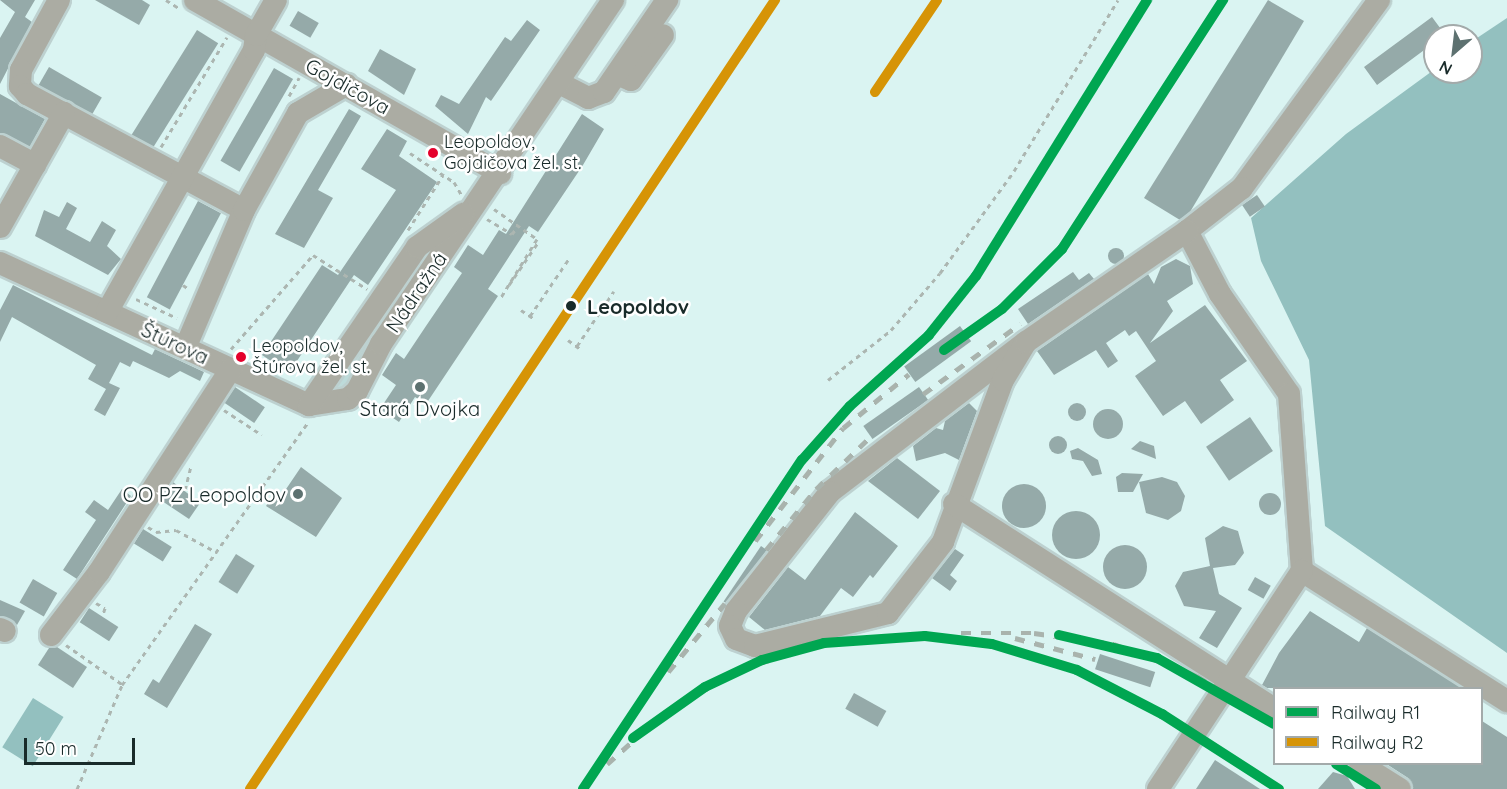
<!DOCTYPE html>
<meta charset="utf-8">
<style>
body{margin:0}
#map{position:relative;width:1507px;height:789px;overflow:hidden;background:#daf4f2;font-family:Quicksand,sans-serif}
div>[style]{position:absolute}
.green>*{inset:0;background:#bddbda}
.water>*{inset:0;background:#93c0bf;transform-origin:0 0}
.building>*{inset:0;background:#95aaa9;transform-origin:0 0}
.round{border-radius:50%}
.path>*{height:3px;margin-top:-1.5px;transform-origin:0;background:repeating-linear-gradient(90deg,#acb6b1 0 4.5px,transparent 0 9px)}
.roads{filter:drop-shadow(2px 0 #bdd1d0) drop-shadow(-2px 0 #bdd1d0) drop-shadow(0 2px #bdd1d0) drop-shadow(0 -2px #bdd1d0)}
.minor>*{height:22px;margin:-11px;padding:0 11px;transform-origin:11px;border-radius:11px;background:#abaca3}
.rail>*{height:4.5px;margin-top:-2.25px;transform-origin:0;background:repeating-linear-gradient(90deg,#a9b3ad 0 10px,transparent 0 20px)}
.rail-1>*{height:10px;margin:-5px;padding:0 5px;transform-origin:5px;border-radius:5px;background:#00a651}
.rail-2>*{height:10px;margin:-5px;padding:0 5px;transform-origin:5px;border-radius:5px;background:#d69406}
.dots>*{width:16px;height:16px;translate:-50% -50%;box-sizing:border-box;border:3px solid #fff;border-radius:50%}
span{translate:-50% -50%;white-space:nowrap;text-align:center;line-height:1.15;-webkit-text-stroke:5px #fff;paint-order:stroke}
.bus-label{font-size:18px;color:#192b2a}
.left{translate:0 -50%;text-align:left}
.street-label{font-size:20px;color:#192b2a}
.stop-label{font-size:20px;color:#192b2a;font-weight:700}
.poi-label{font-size:20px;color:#192b2a}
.right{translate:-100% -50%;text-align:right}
.legend{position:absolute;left:1273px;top:687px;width:210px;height:78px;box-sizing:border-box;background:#fff;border:2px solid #a3aaaa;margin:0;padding:8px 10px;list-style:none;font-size:18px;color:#192b2a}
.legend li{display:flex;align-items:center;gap:12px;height:30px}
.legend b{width:30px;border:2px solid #a3aaaa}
.north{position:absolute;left:1423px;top:24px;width:60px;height:60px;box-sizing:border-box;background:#fff;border:2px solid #a3aaaa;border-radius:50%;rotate:208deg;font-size:16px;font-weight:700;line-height:24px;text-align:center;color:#192b2a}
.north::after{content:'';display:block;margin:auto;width:21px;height:27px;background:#5d7170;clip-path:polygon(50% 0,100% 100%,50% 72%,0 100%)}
.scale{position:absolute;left:24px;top:738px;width:111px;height:27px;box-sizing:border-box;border:3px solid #192b2a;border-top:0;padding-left:8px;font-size:18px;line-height:21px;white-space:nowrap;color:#192b2a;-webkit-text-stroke:4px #fff;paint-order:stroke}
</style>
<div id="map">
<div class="green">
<i style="clip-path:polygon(399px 297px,403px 300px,360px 377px,341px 391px,335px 382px)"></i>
</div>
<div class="water">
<i style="clip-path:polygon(1507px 18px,1507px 653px,1325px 526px,1309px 360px,1261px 261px,1251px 218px,1346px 134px,1435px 69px,1471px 72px,1471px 42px)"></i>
<i style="left:33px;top:698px;width:36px;height:58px;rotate:32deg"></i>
</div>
<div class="building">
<i style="clip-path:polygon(0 0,35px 0,25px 17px,32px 22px,0 84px,0 38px,15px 12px)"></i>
<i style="clip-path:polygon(95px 0,142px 0,150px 5px,139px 25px)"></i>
<i style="clip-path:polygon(1268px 0,1304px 21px,1190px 212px,1180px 220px,1144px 198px)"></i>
<i style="left:298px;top:11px;width:24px;height:17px;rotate:30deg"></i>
<i style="clip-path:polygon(1432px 17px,1446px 36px,1435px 36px,1435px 42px,1377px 85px,1364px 67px)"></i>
<i style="clip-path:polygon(527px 20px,540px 30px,491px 101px,486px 97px,468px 134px,435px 106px,441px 95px,459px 104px,505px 37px,511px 41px)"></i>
<i style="left:197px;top:30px;width:25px;height:124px;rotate:32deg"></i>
<i style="clip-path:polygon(380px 49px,416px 69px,404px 95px,368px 71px)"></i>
<i style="left:49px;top:67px;width:61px;height:21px;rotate:30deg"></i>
<i style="left:274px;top:68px;width:22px;height:107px;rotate:30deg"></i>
<i style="clip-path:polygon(0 94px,45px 119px,30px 147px,0 133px)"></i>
<i style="clip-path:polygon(349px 109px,361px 116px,318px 190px,333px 198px,304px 248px,275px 234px)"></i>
<i style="clip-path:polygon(582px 114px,604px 129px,583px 165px,538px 232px,529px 226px,488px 289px,498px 296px,426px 404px,415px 397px,399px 422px,380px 409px,396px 385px,382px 375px,396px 353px,404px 359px,426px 326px,462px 273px,454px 267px,468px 245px,483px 255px,499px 230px,506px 234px)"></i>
<i style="clip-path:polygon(387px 129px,407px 141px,399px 156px,437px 182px,368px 285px,354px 275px,289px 373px,262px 355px,322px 265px,338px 275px,396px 190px,361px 169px)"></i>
<i style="left:1257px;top:195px;width:14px;height:18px;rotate:56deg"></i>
<i style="left:198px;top:201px;width:26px;height:109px;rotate:28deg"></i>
<i style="clip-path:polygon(67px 202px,77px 208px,66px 229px,90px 242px,102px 221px,116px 230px,107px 246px,121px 259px,108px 275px,35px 236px,44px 210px,59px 217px)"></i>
<i class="round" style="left:1108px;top:248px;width:16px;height:16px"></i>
<i style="clip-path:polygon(1176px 259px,1190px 266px,1193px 284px,1167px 301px,1173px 311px,1150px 343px,1205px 305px,1247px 361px,1220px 380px,1234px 400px,1201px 424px,1185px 401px,1163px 416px,1135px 376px,1156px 361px,1136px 331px,1129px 336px,1125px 330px,1106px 343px,1118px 361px,1108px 368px,1096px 350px,1054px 375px,1037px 351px,1148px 274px,1154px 284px,1161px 267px)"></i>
<i style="clip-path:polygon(1073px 272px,1079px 280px,1089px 273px,1094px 279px,1028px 324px,1018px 309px)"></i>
<i style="clip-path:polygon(13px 285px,152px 355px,155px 349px,204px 372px,200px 381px,180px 371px,169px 378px,133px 361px,130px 367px,120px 362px,109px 383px,120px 388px,105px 416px,94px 410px,106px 389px,88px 379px,96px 365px,12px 317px,0 342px,0 310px)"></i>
<i style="left:960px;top:326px;width:19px;height:69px;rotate:54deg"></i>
<i style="left:235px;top:387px;width:36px;height:19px;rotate:34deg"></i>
<i style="left:919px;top:387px;width:16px;height:68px;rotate:55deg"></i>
<i style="clip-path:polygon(969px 403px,977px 411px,959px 460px,945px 453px,916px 461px,913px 446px,936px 428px,943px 430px,945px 421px)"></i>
<i class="round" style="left:1068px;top:403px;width:18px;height:18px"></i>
<i class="round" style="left:1093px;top:409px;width:30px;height:30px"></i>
<i style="left:1250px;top:417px;width:41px;height:53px;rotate:56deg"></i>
<i class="round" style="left:1049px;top:436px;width:18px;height:18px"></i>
<i style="clip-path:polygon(1140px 441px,1154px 446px,1156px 459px,1131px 449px)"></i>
<i style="clip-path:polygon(1078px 448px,1098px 460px,1102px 474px,1092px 476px,1083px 461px,1072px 459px,1070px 451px)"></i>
<i style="clip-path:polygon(897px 458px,940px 491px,918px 519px,868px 481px)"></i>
<i style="clip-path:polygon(301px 467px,342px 498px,316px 537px,266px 506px,274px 494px,280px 498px)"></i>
<i style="clip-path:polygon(1122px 473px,1143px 474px,1133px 492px,1118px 492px,1116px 477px)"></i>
<i style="clip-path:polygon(1162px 477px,1177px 482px,1185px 496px,1181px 511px,1168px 520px,1146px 513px,1139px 482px)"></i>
<i style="clip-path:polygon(173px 482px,200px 503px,189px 519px,162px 501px)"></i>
<i class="round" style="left:1002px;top:484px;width:44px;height:44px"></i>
<i style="clip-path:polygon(122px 489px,131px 496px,77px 579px,63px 570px,96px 520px,85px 512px,94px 500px,108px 510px)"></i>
<i class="round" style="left:1259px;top:493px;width:22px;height:22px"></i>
<i class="round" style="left:1052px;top:511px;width:48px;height:48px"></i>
<i style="clip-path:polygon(855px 512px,898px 546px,873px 578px,870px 575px,853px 597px,841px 588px,820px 616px,765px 630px,749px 617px,788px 567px,805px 580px)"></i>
<i style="clip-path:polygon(1223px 526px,1238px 531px,1244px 553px,1235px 565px,1213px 568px,1219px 594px,1242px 608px,1217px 648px,1199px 638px,1216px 611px,1184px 606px,1175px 586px,1183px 572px,1210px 566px,1205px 538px)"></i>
<i style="left:143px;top:529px;width:34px;height:17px;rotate:32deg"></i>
<i class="round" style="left:1103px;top:545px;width:44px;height:44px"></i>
<i style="left:761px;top:546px;width:7px;height:67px;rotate:34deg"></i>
<i style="clip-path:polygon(955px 549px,964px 555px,950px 575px,957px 581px,950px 591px,932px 578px)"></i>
<i style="left:236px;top:554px;width:22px;height:33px;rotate:32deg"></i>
<i style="left:1255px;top:577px;width:18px;height:15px;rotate:29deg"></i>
<i style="left:33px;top:579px;width:28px;height:27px;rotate:30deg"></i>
<i style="clip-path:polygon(0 600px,25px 611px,17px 625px,0 616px)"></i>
<i style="left:89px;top:608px;width:35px;height:17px;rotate:33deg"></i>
<i style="clip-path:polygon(1310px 611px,1359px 642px,1367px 628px,1462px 688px,1267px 688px,1262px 685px,1279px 653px)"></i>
<i style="clip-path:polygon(195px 624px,212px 634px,167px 708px,144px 694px,153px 679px,159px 683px)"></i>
<i style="clip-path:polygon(57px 647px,87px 667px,73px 688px,38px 665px,49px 648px)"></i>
<i style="left:1100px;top:654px;width:58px;height:16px;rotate:18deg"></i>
<i style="left:854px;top:693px;width:37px;height:18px;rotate:29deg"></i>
<i style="clip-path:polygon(1482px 721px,1507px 737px,1507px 789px,1413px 789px,1408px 778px,1388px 765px,1482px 764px)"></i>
<i style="clip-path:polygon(1215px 760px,1260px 789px,1196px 789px)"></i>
<i style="clip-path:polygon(1333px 772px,1347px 776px,1355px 789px,1318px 789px)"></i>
</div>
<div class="path">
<i style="left:166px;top:0;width:15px;rotate:32deg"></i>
<i style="left:289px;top:96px;width:21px;rotate:-61deg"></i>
<i style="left:161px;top:147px;width:128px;rotate:-59deg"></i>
<i style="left:410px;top:153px;width:53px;rotate:33.4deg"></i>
<i style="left:454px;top:182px;width:14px;rotate:60deg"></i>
<i style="left:494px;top:209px;width:52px;rotate:34.9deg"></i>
<i style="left:537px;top:239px;width:70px;rotate:121.7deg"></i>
<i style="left:487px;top:219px;width:29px;rotate:31deg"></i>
<i style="left:512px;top:234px;width:10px;rotate:-53deg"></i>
<i style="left:408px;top:230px;width:65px;rotate:-57.5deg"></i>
<i style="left:183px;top:285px;width:7px;rotate:34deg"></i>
<i style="left:509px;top:285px;width:53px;rotate:-55.7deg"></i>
<i style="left:136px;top:299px;width:45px;rotate:24.9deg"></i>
<i style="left:521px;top:310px;width:14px;rotate:34deg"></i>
<i style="left:530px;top:316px;width:68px;rotate:-55.8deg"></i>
<i style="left:568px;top:340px;width:14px;rotate:36deg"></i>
<i style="left:577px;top:346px;width:66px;rotate:-56.1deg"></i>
<i style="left:231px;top:349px;width:125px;rotate:-48.9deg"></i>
<i style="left:313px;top:255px;width:64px;rotate:32.2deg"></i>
<i style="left:828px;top:380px;width:80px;rotate:-38.4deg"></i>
<i style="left:891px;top:330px;width:75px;rotate:-49.3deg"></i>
<i style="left:940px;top:273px;width:126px;rotate:-54deg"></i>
<i style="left:1014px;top:171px;width:200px;rotate:-58.7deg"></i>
<i style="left:224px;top:410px;width:45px;rotate:33.3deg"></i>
<i style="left:185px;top:490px;width:25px;rotate:-76deg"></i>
<i style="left:148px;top:527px;width:9px;rotate:32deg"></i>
<i style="left:156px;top:532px;width:20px;rotate:-6deg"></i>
<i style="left:176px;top:530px;width:46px;rotate:28.8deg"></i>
<i style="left:96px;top:603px;width:10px;rotate:29deg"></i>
<i style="left:105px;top:608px;width:6px;rotate:108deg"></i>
<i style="left:66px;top:645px;width:68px;rotate:34.9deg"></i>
<i style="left:77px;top:789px;width:113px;rotate:-66.6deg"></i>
<i style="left:122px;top:685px;width:320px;rotate:-54.7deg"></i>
</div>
<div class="roads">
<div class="minor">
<i style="left:59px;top:0;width:80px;rotate:118.5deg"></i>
<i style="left:21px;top:70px;width:16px;rotate:94deg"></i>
<i style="left:20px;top:86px;width:11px;rotate:49deg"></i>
<i style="left:27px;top:94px;width:246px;rotate:28.1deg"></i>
<i style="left:195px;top:0;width:351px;rotate:29.6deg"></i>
<i style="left:1379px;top:0;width:233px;rotate:126.1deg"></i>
<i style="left:1242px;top:188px;width:70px;rotate:142deg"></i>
<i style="left:1187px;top:231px;width:71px;rotate:62.4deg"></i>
<i style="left:1220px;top:294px;width:121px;rotate:55.4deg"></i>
<i style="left:1289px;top:394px;width:177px;rotate:85.8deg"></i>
<i style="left:1302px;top:571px;width:243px;rotate:32.4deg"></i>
<i style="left:617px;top:74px;width:15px;rotate:23deg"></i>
<i style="left:631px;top:80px;width:55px;rotate:-54.6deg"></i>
<i style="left:559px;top:83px;width:33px;rotate:27deg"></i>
<i style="left:588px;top:98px;width:17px;rotate:-21deg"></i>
<i style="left:604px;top:92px;width:112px;rotate:-55.6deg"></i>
<i style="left:0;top:146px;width:40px;rotate:28deg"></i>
<i style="left:0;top:227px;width:131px;rotate:-60.7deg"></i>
<i style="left:0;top:263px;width:340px;rotate:24.7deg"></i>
<i style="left:107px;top:312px;width:300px;rotate:-60.7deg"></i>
<i style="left:254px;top:50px;width:15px;rotate:-82deg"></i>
<i style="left:256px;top:35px;width:40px;rotate:-60.3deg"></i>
<i style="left:1026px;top:342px;width:247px;rotate:142.6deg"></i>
<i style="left:830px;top:492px;width:152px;rotate:128.3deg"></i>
<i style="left:736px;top:611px;width:16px;rotate:112deg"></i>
<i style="left:730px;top:626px;width:14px;rotate:65deg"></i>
<i style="left:736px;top:639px;width:20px;rotate:20deg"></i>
<i style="left:755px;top:646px;width:137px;rotate:-13.9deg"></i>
<i style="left:888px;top:613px;width:90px;rotate:-52.2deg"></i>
<i style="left:943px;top:542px;width:173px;rotate:-69.7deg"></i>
<i style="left:1003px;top:380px;width:44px;rotate:-58.8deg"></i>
<i style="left:1026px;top:342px;width:196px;rotate:-34.6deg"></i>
<i style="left:186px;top:346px;width:148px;rotate:-66.9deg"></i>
<i style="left:244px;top:210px;width:111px;rotate:-60.9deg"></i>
<i style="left:298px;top:113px;width:56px;rotate:-30.3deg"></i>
<i style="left:309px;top:405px;width:39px;rotate:-9deg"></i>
<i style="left:348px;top:399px;width:12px;rotate:-42deg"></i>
<i style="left:357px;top:391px;width:53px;rotate:-62.9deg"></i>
<i style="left:381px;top:344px;width:415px;rotate:-56deg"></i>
<i style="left:309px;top:405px;width:191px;rotate:-55.6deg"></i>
<i style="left:417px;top:247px;width:57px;rotate:-35.7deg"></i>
<i style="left:954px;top:504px;width:380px;rotate:32.6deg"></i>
<i style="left:0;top:629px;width:5px;rotate:22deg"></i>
<i style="left:51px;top:635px;width:79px;rotate:-52.7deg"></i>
<i style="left:99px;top:572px;width:242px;rotate:-57deg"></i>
<i style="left:1360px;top:764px;width:47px;rotate:32deg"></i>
<i style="left:1158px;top:789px;width:261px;rotate:-56.6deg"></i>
</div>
</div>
<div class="rail">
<i style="left:875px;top:92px;width:111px;rotate:-56deg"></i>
<i style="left:966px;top:335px;width:65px;rotate:-36.9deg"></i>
<i style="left:1018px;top:296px;width:64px;rotate:-46.9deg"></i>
<i style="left:1062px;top:249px;width:297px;rotate:-57.1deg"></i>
<i style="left:923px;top:394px;width:120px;rotate:-35.8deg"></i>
<i style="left:755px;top:541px;width:143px;rotate:-52.1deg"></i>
<i style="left:843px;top:428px;width:85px;rotate:-39.3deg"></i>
<i style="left:766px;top:550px;width:79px;rotate:-50.7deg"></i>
<i style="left:816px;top:489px;width:76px;rotate:-43.9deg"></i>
<i style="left:961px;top:633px;width:73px"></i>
<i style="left:1034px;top:633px;width:81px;rotate:7.8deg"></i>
<i style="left:1114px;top:644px;width:89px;rotate:21.1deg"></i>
<i style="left:1197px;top:676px;width:91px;rotate:31.9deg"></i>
<i style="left:1015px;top:638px;width:83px;rotate:14.7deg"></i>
<i style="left:668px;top:672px;width:89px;rotate:-50.4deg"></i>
<i style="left:607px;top:764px;width:76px;rotate:-41.8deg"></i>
<i style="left:664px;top:713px;width:88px;rotate:-30.1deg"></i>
<i style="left:740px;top:669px;width:88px;rotate:-17.2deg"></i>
<i style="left:824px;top:643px;width:84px;rotate:-5.4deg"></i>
<i style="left:908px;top:635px;width:84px;rotate:6.1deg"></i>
<i style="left:992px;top:644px;width:89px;rotate:17deg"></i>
<i style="left:1077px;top:670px;width:96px;rotate:27.4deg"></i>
<i style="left:1162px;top:714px;width:139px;rotate:32.7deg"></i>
<i style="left:1336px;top:764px;width:44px;rotate:31.9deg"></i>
<i style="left:583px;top:789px;width:395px;rotate:-56.4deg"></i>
<i style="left:802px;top:460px;width:72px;rotate:-48.4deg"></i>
<i style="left:850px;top:406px;width:106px;rotate:-41.9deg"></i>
<i style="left:929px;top:335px;width:75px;rotate:-51.5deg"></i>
<i style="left:976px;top:276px;width:325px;rotate:-58.2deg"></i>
</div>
<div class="rail-1">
<i style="left:944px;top:350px;width:71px;rotate:-35.3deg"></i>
<i style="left:1002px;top:309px;width:85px;rotate:-45deg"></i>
<i style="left:1062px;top:249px;width:297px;rotate:-57.1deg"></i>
<i style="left:1059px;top:635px;width:101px;rotate:13.2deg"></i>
<i style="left:1157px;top:658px;width:134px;rotate:29.4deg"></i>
<i style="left:633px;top:738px;width:88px;rotate:-35.3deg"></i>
<i style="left:705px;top:687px;width:63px;rotate:-25.3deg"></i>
<i style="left:762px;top:660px;width:64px;rotate:-15.3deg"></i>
<i style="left:824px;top:643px;width:101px;rotate:-4deg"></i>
<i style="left:925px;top:636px;width:67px;rotate:6.8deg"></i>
<i style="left:992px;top:644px;width:89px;rotate:17deg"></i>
<i style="left:1077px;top:670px;width:96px;rotate:27.4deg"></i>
<i style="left:1162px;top:714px;width:139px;rotate:32.7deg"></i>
<i style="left:1336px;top:764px;width:47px;rotate:32deg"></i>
<i style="left:583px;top:789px;width:395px;rotate:-56.4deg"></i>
<i style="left:802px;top:460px;width:72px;rotate:-48.4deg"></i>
<i style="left:850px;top:406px;width:106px;rotate:-41.9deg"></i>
<i style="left:929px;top:335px;width:75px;rotate:-51.5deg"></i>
<i style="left:976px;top:276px;width:325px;rotate:-58.2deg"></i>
</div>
<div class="rail-2">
<i style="left:875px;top:92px;width:111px;rotate:-56deg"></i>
<i style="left:250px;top:789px;width:948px;rotate:-56.36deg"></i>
</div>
<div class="dots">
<i style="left:433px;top:153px;background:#e4002b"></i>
<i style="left:571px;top:306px;background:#192b2a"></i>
<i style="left:241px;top:357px;background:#e4002b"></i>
<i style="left:420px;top:387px;background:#5d7170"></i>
<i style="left:298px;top:494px;background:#5d7170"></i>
</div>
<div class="bus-label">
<span class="left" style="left:444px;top:153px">Leopoldov,<br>Gojdičova žel. st.</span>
<span class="left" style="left:252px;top:357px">Leopoldov,<br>Štúrova žel. st.</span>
</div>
<div class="street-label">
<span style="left:348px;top:86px;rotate:29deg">Gojdičova</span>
<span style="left:416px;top:292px;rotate:-56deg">Nádražná</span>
<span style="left:175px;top:343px;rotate:25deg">Štúrova</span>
</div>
<div class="stop-label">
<span class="left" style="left:587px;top:306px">Leopoldov</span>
</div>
<div class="poi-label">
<span style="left:420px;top:408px">Stará Dvojka</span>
<span class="right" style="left:286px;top:494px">OO PZ Leopoldov</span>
</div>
<ul class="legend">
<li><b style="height:8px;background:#00a651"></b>Railway R1</li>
<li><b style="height:8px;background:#d69406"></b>Railway R2</li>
</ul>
<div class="north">N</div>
<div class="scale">50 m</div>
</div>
